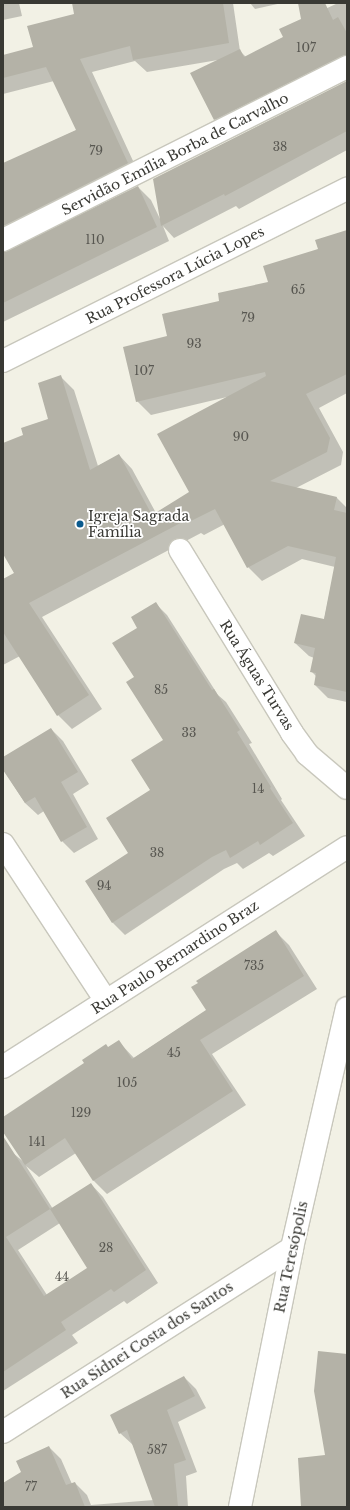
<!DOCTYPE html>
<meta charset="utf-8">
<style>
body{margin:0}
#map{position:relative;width:350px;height:1510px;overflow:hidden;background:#f2f1e5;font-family:"Libre Baskerville",serif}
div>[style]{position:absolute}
.shadow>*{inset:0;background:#0003}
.building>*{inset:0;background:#b4b2a7}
.roads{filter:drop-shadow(1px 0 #c8c7bc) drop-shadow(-1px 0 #c8c7bc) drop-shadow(0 1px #c8c7bc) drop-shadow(0 -1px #c8c7bc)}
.minor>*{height:22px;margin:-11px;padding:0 11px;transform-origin:11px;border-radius:11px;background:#fff}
.dots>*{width:11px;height:11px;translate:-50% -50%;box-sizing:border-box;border:2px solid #fff;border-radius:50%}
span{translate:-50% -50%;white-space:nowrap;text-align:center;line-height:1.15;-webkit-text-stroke:3.5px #fff;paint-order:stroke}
.number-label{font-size:12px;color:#585751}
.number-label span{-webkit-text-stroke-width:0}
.street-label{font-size:14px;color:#393934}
.poi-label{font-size:14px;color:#393934}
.left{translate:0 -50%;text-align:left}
.frame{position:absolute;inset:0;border:4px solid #393934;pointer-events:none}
</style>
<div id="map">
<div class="shadow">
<i style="clip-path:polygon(3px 3px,19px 3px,22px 16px,3px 20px)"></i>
<i style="clip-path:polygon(73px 3px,233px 3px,240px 51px,246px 57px,284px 37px,280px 30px,338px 3px,347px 3px,347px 72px,228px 132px,215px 119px,218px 60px,147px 72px,135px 61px,92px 72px,140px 176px,5px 247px,3px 253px,3px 164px,77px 130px,54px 81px,3px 94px,3px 56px,34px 48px,75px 15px)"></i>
<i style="clip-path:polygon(250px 3px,282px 3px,255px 9px)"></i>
<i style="clip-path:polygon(347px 82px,347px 150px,239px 209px,236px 206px,174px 238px,163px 226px,169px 241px,3px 322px,3px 253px,138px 187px,151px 200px,161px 221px)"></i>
<i style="clip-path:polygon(347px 231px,347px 393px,319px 408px,343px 452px,341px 465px,296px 488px,337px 498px,347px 508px,347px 702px,328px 698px,315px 685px,317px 677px,312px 672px,314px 658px,309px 656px,295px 643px,324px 620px,335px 567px,302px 559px,262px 581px,248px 567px,225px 524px,204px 535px,201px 533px,42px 617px,102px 709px,72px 729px,58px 715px,20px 656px,3px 665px,3px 581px,15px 574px,3px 552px,3px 444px,24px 436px,50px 420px,61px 377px,74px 390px,98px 466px,119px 455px,132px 469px,156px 513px,191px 492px,227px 397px,151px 415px,137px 401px,168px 337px,221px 301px,269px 283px)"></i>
<i style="clip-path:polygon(155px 603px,167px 615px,218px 695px,226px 702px,252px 743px,249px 744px,282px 799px,281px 800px,305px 836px,273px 856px,269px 853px,243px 869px,237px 863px,224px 869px,125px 935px,113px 923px,87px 881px,130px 853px,151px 790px,165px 741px,135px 677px,138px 628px)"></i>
<i style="clip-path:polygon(51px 729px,63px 741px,89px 784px,73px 794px,98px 839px,74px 853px,62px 841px,44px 811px,38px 815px,25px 803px,3px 769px,3px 758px)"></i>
<i style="clip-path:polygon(evenodd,276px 932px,289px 945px,317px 989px,212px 1054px,246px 1105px,107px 1194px,94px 1181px,76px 1153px,39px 1177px,26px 1166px,53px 1209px,91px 1184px,103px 1197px,158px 1283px,127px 1304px,124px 1301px,72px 1335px,78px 1343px,3px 1391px,3px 1160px,13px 1153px,25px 1163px,3px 1131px,3px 1118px,119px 1042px,134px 1058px,207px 1010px,276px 932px,60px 1223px,89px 1268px,47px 1295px,18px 1250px,60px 1223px)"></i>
<i style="clip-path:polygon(184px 1377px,196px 1389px,206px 1408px,178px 1422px,197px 1472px,186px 1476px,188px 1507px,3px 1507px,3px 1484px,22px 1473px,49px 1447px,61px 1459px,72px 1484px,75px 1483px,87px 1495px,91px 1505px,154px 1500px,133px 1445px,120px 1433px)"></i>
</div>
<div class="building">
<i style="clip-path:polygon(72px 3px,223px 3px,229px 43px,133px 60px,130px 46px,80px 59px,128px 163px,3px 226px,3px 163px,76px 130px,46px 67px,3px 78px,3px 55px,33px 47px,27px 26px,74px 14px)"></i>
<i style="clip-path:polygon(298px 3px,325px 3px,333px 20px,338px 17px,347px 33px,347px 55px,214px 120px,190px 73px,240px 49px,244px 57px,283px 37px,279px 29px,301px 19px)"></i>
<i style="clip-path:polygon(347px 81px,347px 131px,225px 196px,224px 194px,161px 226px,153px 179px)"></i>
<i style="clip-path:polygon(138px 186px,157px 227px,3px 303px,3px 252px)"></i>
<i style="clip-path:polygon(347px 230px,347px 374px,306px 394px,330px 438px,327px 452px,270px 481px,337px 497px,334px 510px,347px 513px,347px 692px,314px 685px,316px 673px,310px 672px,315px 648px,294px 643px,301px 614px,324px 619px,336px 557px,288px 546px,247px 568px,215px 509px,189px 522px,188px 519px,29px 603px,89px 695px,57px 716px,3px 632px,3px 579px,14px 573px,3px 554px,3px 443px,23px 435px,21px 428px,48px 419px,38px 383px,61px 375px,90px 470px,119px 454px,152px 515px,189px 492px,157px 434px,266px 376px,265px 372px,136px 402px,123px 347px,167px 336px,162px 314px,219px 301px,218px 293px,268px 282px,263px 266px,318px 249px,315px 240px)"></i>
<i style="clip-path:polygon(156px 602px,212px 690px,214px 689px,240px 730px,237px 732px,271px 787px,270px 788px,293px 823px,260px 845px,258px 841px,230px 858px,226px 850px,212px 857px,112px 923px,85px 881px,128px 853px,106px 818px,150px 790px,131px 760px,163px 740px,126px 682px,134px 677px,112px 643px,137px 628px,131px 617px)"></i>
<i style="clip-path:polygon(51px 728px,78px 772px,61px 782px,87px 827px,61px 842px,35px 797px,25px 803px,3px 770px,3px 757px)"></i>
<i style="clip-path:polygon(276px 930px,304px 976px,200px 1040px,233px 1091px,93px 1181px,65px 1138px,25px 1165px,3px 1132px,3px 1117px,84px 1063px,82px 1060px,106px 1044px,108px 1047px,119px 1040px,132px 1059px,206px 1010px,191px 987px,198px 983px,196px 981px)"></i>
<i style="clip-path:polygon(evenodd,3px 1136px,50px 1209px,91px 1183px,146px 1270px,114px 1292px,111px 1289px,61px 1322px,66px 1330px,3px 1372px,3px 1136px,50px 1209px,87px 1268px,44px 1296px,6px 1237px,50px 1209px)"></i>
<i style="clip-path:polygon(318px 1351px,347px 1354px,347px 1507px,301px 1507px,298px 1458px,325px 1455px,314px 1391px)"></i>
<i style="clip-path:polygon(184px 1376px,195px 1396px,167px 1410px,186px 1460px,174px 1464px,178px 1507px,155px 1507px,127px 1430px,119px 1434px,110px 1415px)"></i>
<i style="clip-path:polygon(49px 1446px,66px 1485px,75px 1482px,85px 1507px,3px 1507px,3px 1483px,21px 1472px,16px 1461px)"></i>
</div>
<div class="roads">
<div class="minor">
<i style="left:3px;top:240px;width:385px;rotate:-26.7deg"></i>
<i style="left:3px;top:361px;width:385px;rotate:-26.6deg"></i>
<i style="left:180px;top:550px;width:215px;rotate:58.5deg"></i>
<i style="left:292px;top:733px;width:26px;rotate:54deg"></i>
<i style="left:307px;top:754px;width:52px;rotate:40.4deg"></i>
<i style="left:3px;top:844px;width:188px;rotate:56.7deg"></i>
<i style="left:3px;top:1067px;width:408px;rotate:-32.6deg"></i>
<i style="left:3px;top:1432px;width:343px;rotate:-32.5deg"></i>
<i style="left:240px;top:1507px;width:264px;rotate:-78.6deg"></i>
<i style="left:292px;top:1248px;width:246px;rotate:-77.1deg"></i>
</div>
</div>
<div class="dots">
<i style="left:80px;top:524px;background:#0a5a8d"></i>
</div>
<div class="number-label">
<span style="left:306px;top:48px">107</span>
<span style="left:280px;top:147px">38</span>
<span style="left:96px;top:151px">79</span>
<span style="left:95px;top:240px">110</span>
<span style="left:298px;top:290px">65</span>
<span style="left:248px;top:318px">79</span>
<span style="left:194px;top:344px">93</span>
<span style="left:144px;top:371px">107</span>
<span style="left:241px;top:437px">90</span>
<span style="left:161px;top:690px">85</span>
<span style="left:189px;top:733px">33</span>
<span style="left:258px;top:789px">14</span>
<span style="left:157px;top:853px">38</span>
<span style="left:104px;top:886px">94</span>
<span style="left:254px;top:966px">735</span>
<span style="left:174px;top:1053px">45</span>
<span style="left:127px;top:1083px">105</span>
<span style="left:81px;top:1113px">129</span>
<span style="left:37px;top:1142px">141</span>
<span style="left:106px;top:1248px">28</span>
<span style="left:62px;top:1277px">44</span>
<span style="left:157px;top:1450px">587</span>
<span style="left:31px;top:1487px">77</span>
</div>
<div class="street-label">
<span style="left:175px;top:154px;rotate:-27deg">Servidão Emília Borba de Carvalho</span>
<span style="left:175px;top:275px;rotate:-27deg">Rua Professora Lúcia Lopes</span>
<span style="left:257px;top:675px;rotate:58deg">Rua Águas Turvas</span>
<span style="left:175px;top:957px;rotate:-33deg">Rua Paulo Bernardino Braz</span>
<span style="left:291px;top:1257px;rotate:-78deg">Rua Teresópolis</span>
<span style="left:147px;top:1340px;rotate:-33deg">Rua Sidnei Costa dos Santos</span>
</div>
<div class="poi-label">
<span class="left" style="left:88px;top:524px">Igreja Sagrada<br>Família</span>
</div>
<div class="frame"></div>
</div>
